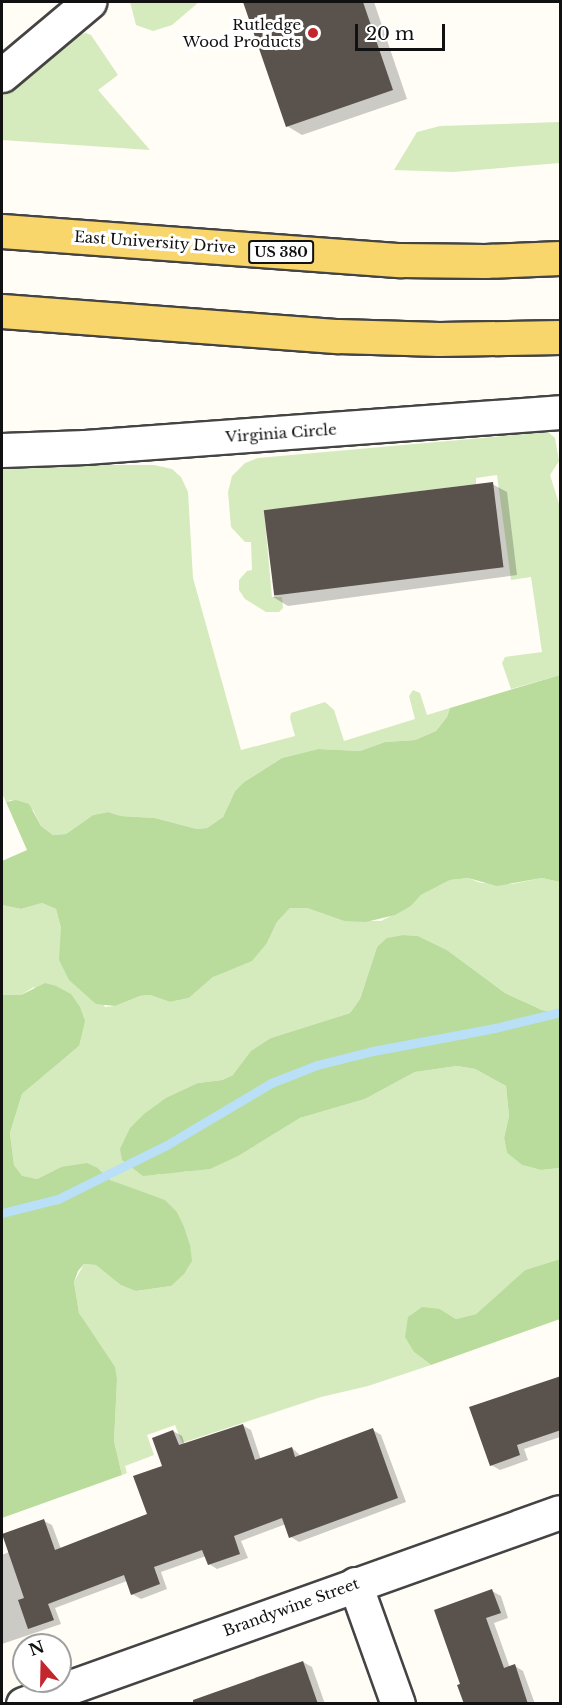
<!DOCTYPE html>
<style>
body{margin:0}
#map{position:relative;width:562px;height:1705px;overflow:hidden;background:#fffdf5;font-family:"Libre Baskerville",serif}
div>[style]{position:absolute}
.green>*{inset:0;background:#d5ebbd}
.forest>*{inset:0;background:#b9dc9c}
.shadow>*{inset:0;background:#0003}
.stream>*{height:9px;margin:-4.5px;padding:0 4.5px;transform-origin:4.5px;border-radius:4.5px;background:#b9e0f7}
.building>*{inset:0;background:#5a524d;transform-origin:0 0}
.roads{filter:drop-shadow(2px 0 #444) drop-shadow(-2px 0 #444) drop-shadow(0 2px #444) drop-shadow(0 -2px #444)}
.minor>*{height:33px;margin:-16.5px;padding:0 16.5px;transform-origin:16.5px;border-radius:16.5px;background:#fff}
.major>*{height:33px;margin:-16.5px;padding:0 16.5px;transform-origin:16.5px;border-radius:16.5px;background:#f9d66b}
.dots>*{width:16px;height:16px;translate:-50% -50%;box-sizing:border-box;border:3px solid #fff;border-radius:50%}
span{translate:-50% -50%;white-space:nowrap;text-align:center;line-height:1.15;-webkit-text-stroke:6px #fff;paint-order:stroke}
.shield-label span{padding:2px 4px;background:#fff;border:2px solid;border-radius:4px;-webkit-text-stroke-width:0}
.shield-label{font-size:14px;color:#111;font-weight:700}
.poi-label{font-size:15px;color:#111}
.right{translate:-100% -50%;text-align:right}
.street-label{font-size:15px;color:#111}
.frame{position:absolute;inset:0;border:3px solid #111;pointer-events:none}
.north{position:absolute;left:12px;top:1633px;width:60px;height:60px;box-sizing:border-box;background:#fff;border:2px solid #a0a0a0;border-radius:50%;rotate:340deg;font-size:16px;font-weight:700;line-height:24px;text-align:center;color:#111}
.north::after{content:'';display:block;margin:auto;width:21px;height:27px;background:#c4262e;clip-path:polygon(50% 0,100% 100%,50% 72%,0 100%)}
.scale{position:absolute;left:355px;top:24px;width:90px;height:27px;box-sizing:border-box;border:3px solid #111;border-top:0;padding-left:8px;font-size:18px;line-height:21px;white-space:nowrap;color:#111;-webkit-text-stroke:4px #fff;paint-order:stroke}
</style>
<div id="map">
<div class="green">
<i style="clip-path:polygon(130px 2px,199px 2px,172px 25px,153px 31px,136px 25px)"></i>
<i style="clip-path:polygon(86px 33px,91px 35px,118px 75px,98px 90px,150px 150px,2px 140px,2px 96px,77px 35px)"></i>
<i style="clip-path:polygon(560px 122px,560px 163px,453px 172px,394px 170px,417px 132px,440px 126px)"></i>
<i style="clip-path:polygon(548px 432px,555px 438px,559px 461px,550px 475px,560px 507px,560px 675px,511px 689px,502px 663px,505px 657px,542px 652px,531px 577px,511px 580px,497px 475px,476px 478px,476px 484px,264px 511px,272px 597px,282px 597px,283px 608px,279px 612px,266px 612px,245px 599px,239px 590px,239px 580px,247px 571px,252px 570px,251px 542px,245px 542px,231px 527px,228px 492px,232px 476px,245px 463px,258px 458px)"></i>
<i style="clip-path:polygon(2px 465px,154px 465px,172px 469px,181px 477px,188px 492px,193px 578px,241px 750px,295px 736px,290px 718px,291px 713px,325px 702px,334px 710px,344px 741px,415px 719px,409px 696px,413px 690px,420px 693px,427px 715px,450px 708px,447px 717px,436px 731px,415px 740px,385px 742px,360px 751px,318px 749px,282px 758px,244px 782px,235px 791px,223px 817px,207px 828px,197px 829px,155px 818px,121px 816px,108px 812px,93px 815px,66px 834px,53px 835px,41px 826px,33px 810px,11px 800px,6px 802px,2px 793px)"></i>
<i style="clip-path:polygon(468px 878px,481px 883px,512px 884px,542px 878px,560px 882px,560px 1014px,542px 1010px,505px 993px,447px 950px,418px 936px,404px 935px,377px 947px,360px 999px,350px 1013px,271px 1038px,233px 1075px,222px 1080px,198px 1083px,157px 1175px,172px 1171px,185px 1172px,240px 1155px,300px 1118px,365px 1099px,415px 1072px,457px 1066px,475px 1069px,506px 1086px,509px 1116px,504px 1138px,507px 1153px,522px 1165px,541px 1170px,560px 1168px,560px 1259px,525px 1270px,476px 1314px,456px 1319px,440px 1309px,414px 1352px,431px 1365px,368px 1386px,321px 1397px,182px 1443px,175px 1425px,147px 1435px,154px 1455px,125px 1466px,127px 1473px,122px 1475px,114px 1441px,117px 1380px,79px 1313px,74px 1282px,84px 1264px,96px 1265px,136px 1291px,171px 1286px,190px 1245px,177px 1212px,110px 1180px,98px 1168px,61px 1167px,37px 1179px,22px 1177px,14px 1165px,10px 1133px,22px 1094px,79px 1046px,34px 987px,21px 995px,2px 995px,2px 905px,21px 909px,42px 903px,56px 909px,61px 928px,105px 1007px,115px 1006px,140px 996px,150px 995px,170px 1002px,189px 998px,213px 977px,267px 943px,277px 922px,290px 908px,307px 908px,344px 921px,381px 921px,411px 906px,421px 895px,450px 880px)"></i>
</div>
<div class="forest">
<i style="clip-path:polygon(560px 675px,560px 882px,542px 878px,497px 886px,468px 878px,450px 880px,421px 895px,411px 906px,395px 915px,366px 922px,344px 921px,307px 908px,290px 908px,277px 922px,267px 943px,252px 961px,213px 977px,189px 998px,170px 1002px,150px 995px,140px 996px,115px 1006px,96px 1004px,69px 980px,59px 960px,61px 928px,56px 909px,42px 903px,21px 909px,2px 905px,2px 861px,27px 850px,6px 802px,16px 800px,29px 804px,41px 826px,53px 835px,66px 834px,93px 815px,108px 812px,121px 816px,155px 818px,197px 829px,207px 828px,223px 817px,235px 791px,244px 782px,282px 758px,318px 749px,360px 751px,385px 742px,415px 740px,436px 731px,447px 717px,450px 708px)"></i>
<i style="clip-path:polygon(404px 935px,418px 936px,447px 950px,505px 993px,542px 1010px,560px 1014px,560px 1168px,541px 1170px,522px 1165px,507px 1153px,504px 1138px,509px 1116px,506px 1086px,475px 1069px,457px 1066px,415px 1072px,365px 1099px,300px 1118px,240px 1155px,210px 1169px,143px 1176px,122px 1160px,120px 1149px,130px 1128px,144px 1114px,166px 1098px,198px 1083px,222px 1080px,233px 1075px,251px 1051px,271px 1038px,350px 1013px,360px 999px,377px 947px,387px 938px)"></i>
<i style="clip-path:polygon(45px 983px,56px 986px,71px 994px,80px 1007px,85px 1021px,79px 1046px,22px 1094px,10px 1133px,14px 1165px,22px 1176px,37px 1179px,61px 1167px,87px 1163px,98px 1168px,110px 1180px,165px 1200px,177px 1212px,184px 1227px,190px 1245px,192px 1261px,184px 1274px,171px 1286px,136px 1291px,121px 1285px,96px 1265px,84px 1264px,78px 1271px,74px 1282px,79px 1313px,115px 1367px,117px 1380px,114px 1441px,122px 1475px,2px 1518px,2px 995px,21px 995px)"></i>
<i style="clip-path:polygon(560px 1259px,560px 1319px,431px 1365px,414px 1352px,405px 1337px,408px 1317px,422px 1307px,440px 1309px,456px 1319px,476px 1314px,525px 1270px)"></i>
</div>
<div class="shadow">
<i style="clip-path:polygon(244px 2px,374px 2px,407px 99px,302px 135px,287px 126px)"></i>
<i style="clip-path:polygon(492px 484px,507px 492px,517px 575px,288px 606px,273px 597px)"></i>
<i style="clip-path:polygon(560px 1377px,560px 1437px,524px 1449px,528px 1460px,500px 1470px,491px 1465px)"></i>
<i style="clip-path:polygon(242px 1425px,251px 1430px,261px 1460px,292px 1448px,301px 1456px,373px 1430px,381px 1435px,406px 1502px,299px 1542px,291px 1537px,286px 1524px,241px 1541px,248px 1558px,217px 1569px,209px 1564px,206px 1556px,161px 1572px,167px 1589px,141px 1599px,132px 1594px,127px 1581px,55px 1608px,61px 1624px,2px 1644px,2px 1555px,9px 1552px,44px 1521px,52px 1525px,61px 1549px,149px 1515px,173px 1431px,182px 1436px,185px 1445px)"></i>
<i style="clip-path:polygon(492px 1591px,501px 1596px,508px 1618px,494px 1623px,510px 1668px,515px 1666px,523px 1671px,535px 1704px,465px 1704px,462px 1685px)"></i>
<i style="clip-path:polygon(303px 1662px,312px 1667px,325px 1704px,231px 1704px)"></i>
</div>
<div class="stream">
<i style="left:2px;top:1213px;width:58px;rotate:-14deg"></i>
<i style="left:58px;top:1199px;width:119px;rotate:-26.4deg"></i>
<i style="left:165px;top:1146px;width:123px;rotate:-30.7deg"></i>
<i style="left:271px;top:1083px;width:49px;rotate:-21.4deg"></i>
<i style="left:317px;top:1065px;width:58px;rotate:-14deg"></i>
<i style="left:373px;top:1051px;width:124px;rotate:-10.7deg"></i>
<i style="left:495px;top:1028px;width:67px;rotate:-13.8deg"></i>
</div>
<div class="building">
<i style="clip-path:polygon(243px 2px,363px 2px,393px 90px,286px 127px)"></i>
<i style="left:493px;top:482px;width:86px;height:231px;rotate:83deg"></i>
<i style="clip-path:polygon(561px 1376px,561px 1430px,517px 1445px,520px 1455px,490px 1466px,469px 1407px)"></i>
<i style="clip-path:polygon(243px 1424px,255px 1460px,292px 1447px,295px 1457px,373px 1428px,398px 1498px,289px 1538px,282px 1518px,234px 1536px,240px 1554px,208px 1565px,202px 1550px,154px 1567px,160px 1584px,131px 1595px,124px 1575px,48px 1604px,54px 1620px,28px 1629px,18px 1600px,24px 1598px,2px 1534px,44px 1519px,55px 1550px,147px 1514px,133px 1476px,162px 1466px,152px 1438px,173px 1430px,179px 1445px)"></i>
<i style="clip-path:polygon(492px 1589px,501px 1613px,486px 1618px,504px 1668px,515px 1664px,528px 1704px,464px 1704px,457px 1685px,460px 1684px,434px 1610px)"></i>
<i style="clip-path:polygon(303px 1661px,318px 1704px,193px 1704px,193px 1700px)"></i>
</div>
<div class="roads">
<div class="minor">
<i style="left:2px;top:75px;width:114px;rotate:-40deg"></i>
<i style="left:2px;top:450px;width:83px;rotate:-2.1deg"></i>
<i style="left:85px;top:447px;width:476px;rotate:-4.2deg"></i>
<i style="left:355px;top:1584px;width:127px;rotate:70.3deg"></i>
<i style="left:23px;top:1704px;width:570px;rotate:-19.67deg"></i>
</div>
<div class="major">
<i style="left:2px;top:231px;width:399px;rotate:4.2deg"></i>
<i style="left:400px;top:260px;width:85px;rotate:0.7deg"></i>
<i style="left:485px;top:261px;width:75px;rotate:-2.3deg"></i>
<i style="left:2px;top:311px;width:337px;rotate:4.3deg"></i>
<i style="left:338px;top:336px;width:101px;rotate:1.7deg"></i>
<i style="left:439px;top:339px;width:121px;rotate:-0.9deg"></i>
</div>
</div>
<div class="dots">
<i style="left:313px;top:33px;background:#c4262e"></i>
</div>
<div class="shield-label">
<span style="left:281px;top:252px">US 380</span>
</div>
<div class="poi-label">
<span class="right" style="left:301px;top:33px">Rutledge<br>Wood Products</span>
</div>
<div class="street-label">
<span style="left:155px;top:242px;rotate:4deg">East University Drive</span>
<span style="left:281px;top:433px;rotate:-4deg">Virginia Circle</span>
<span style="left:291px;top:1607px;rotate:-20deg">Brandywine Street</span>
</div>
<div class="frame"></div>
<div class="north">N</div>
<div class="scale">20 m</div>
</div>
